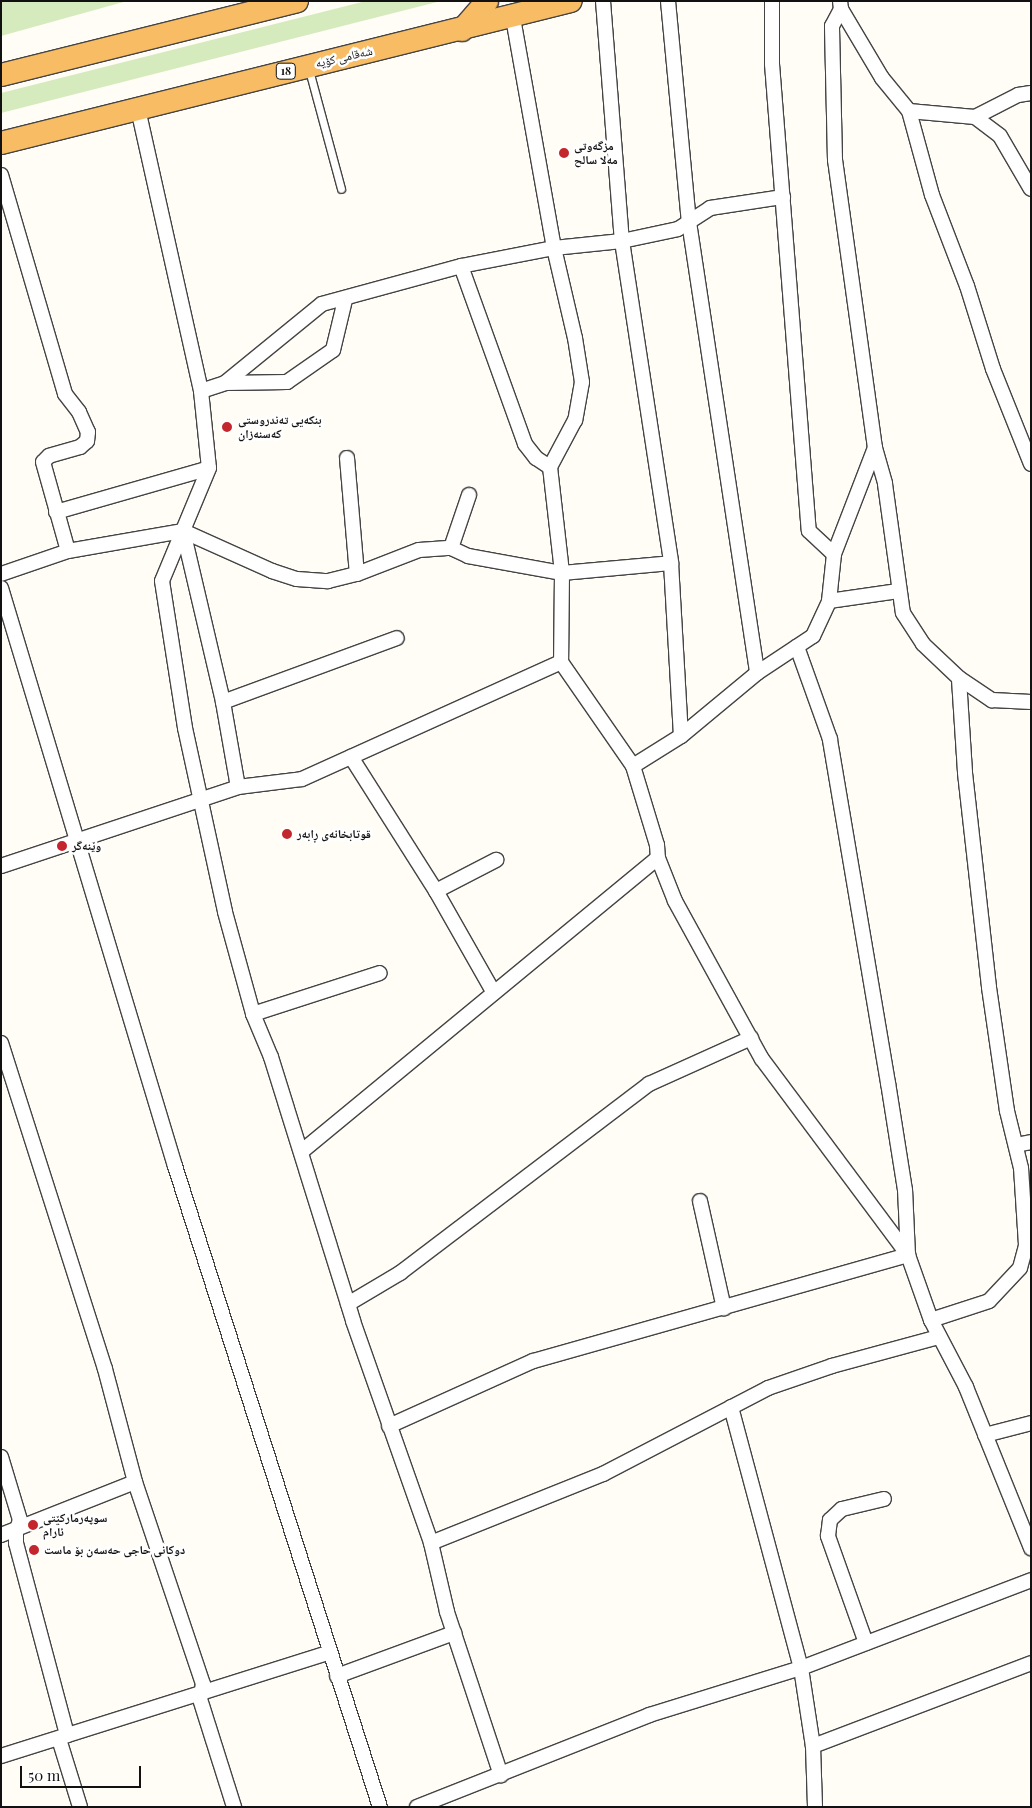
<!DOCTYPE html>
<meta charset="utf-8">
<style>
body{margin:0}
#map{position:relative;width:1032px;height:1808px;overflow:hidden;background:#fffdf5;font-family:"Playfair Display","Noto Naskh Arabic",serif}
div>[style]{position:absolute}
.green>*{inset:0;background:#d5ebbd}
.roads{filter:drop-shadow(1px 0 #444) drop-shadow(-1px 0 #444) drop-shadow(0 1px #444) drop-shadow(0 -1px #444)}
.service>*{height:7px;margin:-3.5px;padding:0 3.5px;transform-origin:3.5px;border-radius:3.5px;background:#fff}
.minor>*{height:14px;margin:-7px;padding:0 7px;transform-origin:7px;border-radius:7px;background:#fff}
.trunk>*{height:22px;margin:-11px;padding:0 11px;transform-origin:11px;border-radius:11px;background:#f7bc64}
.dots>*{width:14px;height:14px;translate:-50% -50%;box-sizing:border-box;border:2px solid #fff;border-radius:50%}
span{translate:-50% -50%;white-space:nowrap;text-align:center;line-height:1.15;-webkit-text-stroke:5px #fff;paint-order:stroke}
.shield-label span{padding:1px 4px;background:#fff;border:1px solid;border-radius:4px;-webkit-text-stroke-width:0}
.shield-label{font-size:11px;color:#111;font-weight:700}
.street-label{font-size:12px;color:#111}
.poi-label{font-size:12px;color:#111;font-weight:700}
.left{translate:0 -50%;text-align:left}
.frame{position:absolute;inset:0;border:2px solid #111;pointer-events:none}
.scale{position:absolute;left:20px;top:1766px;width:121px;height:22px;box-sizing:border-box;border:2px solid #111;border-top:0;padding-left:6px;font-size:15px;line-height:18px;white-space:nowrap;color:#111;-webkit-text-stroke:4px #fff;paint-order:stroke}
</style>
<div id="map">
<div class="green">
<i style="clip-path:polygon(1px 1px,127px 1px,1px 36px)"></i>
<i style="clip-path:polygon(366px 1px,441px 1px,1px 113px,1px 93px)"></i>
</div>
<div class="roads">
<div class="service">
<i style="left:309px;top:70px;width:123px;rotate:74.9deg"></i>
</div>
<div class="minor">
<i style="left:603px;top:1px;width:241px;rotate:85.5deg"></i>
<i style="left:622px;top:241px;width:326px;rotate:81.3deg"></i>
<i style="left:671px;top:563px;width:173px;rotate:86.7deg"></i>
<i style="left:668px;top:1px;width:222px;rotate:84.6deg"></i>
<i style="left:689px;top:222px;width:456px;rotate:81.4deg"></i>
<i style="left:772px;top:1px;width:63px;rotate:90deg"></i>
<i style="left:772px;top:64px;width:468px;rotate:85.5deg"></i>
<i style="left:809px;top:531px;width:34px;rotate:43deg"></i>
<i style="left:841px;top:9px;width:80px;rotate:59.3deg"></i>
<i style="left:882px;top:78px;width:43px;rotate:50.7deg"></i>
<i style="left:909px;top:111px;width:87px;rotate:74.7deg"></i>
<i style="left:932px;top:195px;width:97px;rotate:69deg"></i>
<i style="left:967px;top:286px;width:87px;rotate:72.6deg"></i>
<i style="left:993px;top:369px;width:102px;rotate:68.2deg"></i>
<i style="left:513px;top:18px;width:234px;rotate:79.9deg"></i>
<i style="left:554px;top:248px;width:92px;rotate:76.9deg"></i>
<i style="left:575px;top:338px;width:45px;rotate:81deg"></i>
<i style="left:582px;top:382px;width:39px;rotate:100deg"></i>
<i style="left:575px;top:420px;width:53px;rotate:118deg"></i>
<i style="left:138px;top:109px;width:289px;rotate:77.4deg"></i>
<i style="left:201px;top:391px;width:77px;rotate:84.1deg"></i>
<i style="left:209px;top:468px;width:122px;rotate:112.6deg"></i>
<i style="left:162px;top:581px;width:149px;rotate:81.1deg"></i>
<i style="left:185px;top:728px;width:188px;rotate:77.7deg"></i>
<i style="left:225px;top:912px;width:106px;rotate:74.6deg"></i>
<i style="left:253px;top:1014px;width:47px;rotate:67.3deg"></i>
<i style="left:271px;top:1057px;width:276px;rotate:72.7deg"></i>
<i style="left:353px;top:1321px;width:235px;rotate:70.6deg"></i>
<i style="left:431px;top:1543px;width:71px;rotate:76.9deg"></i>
<i style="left:447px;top:1612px;width:172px;rotate:71.7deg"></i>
<i style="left:909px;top:111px;width:66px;rotate:5.2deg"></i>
<i style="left:975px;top:117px;width:48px;rotate:-27.1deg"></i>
<i style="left:1018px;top:95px;width:13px;rotate:-9deg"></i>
<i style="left:975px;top:117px;width:31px;rotate:37deg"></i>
<i style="left:1000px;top:136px;width:61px;rotate:59.7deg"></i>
<i style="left:1px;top:175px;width:228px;rotate:73.7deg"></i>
<i style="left:65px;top:394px;width:23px;rotate:52deg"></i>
<i style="left:79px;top:412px;width:22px;rotate:66deg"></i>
<i style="left:88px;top:432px;width:9px;rotate:96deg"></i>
<i style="left:87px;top:441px;width:9px;rotate:139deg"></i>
<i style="left:80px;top:447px;width:32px;rotate:164deg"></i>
<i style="left:49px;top:456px;width:8px;rotate:135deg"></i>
<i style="left:43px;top:462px;width:92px;rotate:74.3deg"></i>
<i style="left:461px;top:266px;width:95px;rotate:-11deg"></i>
<i style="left:554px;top:248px;width:68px;rotate:-5.9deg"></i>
<i style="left:622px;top:241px;width:57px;rotate:-12.1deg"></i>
<i style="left:678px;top:229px;width:38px;rotate:-33deg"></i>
<i style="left:710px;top:208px;width:74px;rotate:-8.6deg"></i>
<i style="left:225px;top:383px;width:62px;rotate:-0.9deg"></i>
<i style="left:287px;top:382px;width:56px;rotate:-34.8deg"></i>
<i style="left:333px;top:350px;width:51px;rotate:-76.5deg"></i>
<i style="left:201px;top:391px;width:25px;rotate:-18deg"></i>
<i style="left:225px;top:383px;width:125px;rotate:-39.2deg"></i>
<i style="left:322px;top:304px;width:144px;rotate:-15.3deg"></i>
<i style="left:461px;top:266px;width:189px;rotate:70.2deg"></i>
<i style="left:525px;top:444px;width:18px;rotate:52deg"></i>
<i style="left:536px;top:458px;width:17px;rotate:33deg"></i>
<i style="left:550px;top:467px;width:107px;rotate:83.5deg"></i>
<i style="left:562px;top:573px;width:89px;rotate:90.6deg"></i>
<i style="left:561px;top:662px;width:126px;rotate:55.3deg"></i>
<i style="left:633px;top:766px;width:83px;rotate:73.1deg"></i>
<i style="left:657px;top:845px;width:13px;rotate:86deg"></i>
<i style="left:658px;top:858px;width:46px;rotate:68.4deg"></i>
<i style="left:675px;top:901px;width:180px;rotate:61.2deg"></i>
<i style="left:762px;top:1059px;width:244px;rotate:53.3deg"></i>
<i style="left:908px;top:1255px;width:69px;rotate:70.5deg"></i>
<i style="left:931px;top:1320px;width:76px;rotate:62.4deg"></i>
<i style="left:966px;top:1387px;width:174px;rotate:68deg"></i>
<i style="left:875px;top:448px;width:37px;rotate:74deg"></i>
<i style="left:885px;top:484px;width:130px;rotate:82.1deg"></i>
<i style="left:903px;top:613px;width:37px;rotate:57deg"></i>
<i style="left:923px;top:644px;width:50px;rotate:43.4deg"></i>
<i style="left:959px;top:678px;width:40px;rotate:34deg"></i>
<i style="left:992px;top:700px;width:39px;rotate:3deg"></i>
<i style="left:347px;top:458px;width:116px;rotate:85.1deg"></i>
<i style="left:56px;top:512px;width:159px;rotate:-16deg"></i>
<i style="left:183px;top:531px;width:176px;rotate:76.8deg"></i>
<i style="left:223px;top:702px;width:86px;rotate:80deg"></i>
<i style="left:451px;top:548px;width:19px;rotate:25deg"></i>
<i style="left:468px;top:556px;width:96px;rotate:10.3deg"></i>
<i style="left:562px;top:573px;width:109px;rotate:-5.2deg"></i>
<i style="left:1px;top:574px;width:71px;rotate:-18.9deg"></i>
<i style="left:68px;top:551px;width:117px;rotate:-9.9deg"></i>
<i style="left:183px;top:531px;width:98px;rotate:24.2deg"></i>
<i style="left:272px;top:571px;width:26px;rotate:18deg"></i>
<i style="left:297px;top:579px;width:31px;rotate:4deg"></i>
<i style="left:328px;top:581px;width:30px;rotate:-14deg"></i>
<i style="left:357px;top:574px;width:66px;rotate:-21.2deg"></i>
<i style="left:419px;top:550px;width:32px;rotate:-4deg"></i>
<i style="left:451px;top:548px;width:56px;rotate:-71.2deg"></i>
<i style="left:1px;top:588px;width:604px;rotate:73.25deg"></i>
<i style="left:175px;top:1166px;width:673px;rotate:72.27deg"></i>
<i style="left:829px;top:601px;width:70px;rotate:-8.2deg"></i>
<i style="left:223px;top:702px;width:185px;rotate:-20.2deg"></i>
<i style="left:351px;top:757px;width:159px;rotate:57.6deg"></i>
<i style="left:436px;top:891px;width:117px;rotate:60.4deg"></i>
<i style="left:633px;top:766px;width:57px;rotate:-32deg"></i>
<i style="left:681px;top:736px;width:99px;rotate:-39.7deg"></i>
<i style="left:757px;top:673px;width:67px;rotate:-33.5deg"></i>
<i style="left:813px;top:636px;width:38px;rotate:-65deg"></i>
<i style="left:829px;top:601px;width:47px;rotate:-83.9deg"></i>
<i style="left:834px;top:554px;width:114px;rotate:-68.9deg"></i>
<i style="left:875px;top:448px;width:291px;rotate:-97.9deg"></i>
<i style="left:835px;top:160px;width:134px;rotate:-91.3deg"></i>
<i style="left:832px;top:26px;width:19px;rotate:-62deg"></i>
<i style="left:841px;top:9px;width:8px;rotate:-97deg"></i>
<i style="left:1px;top:866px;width:250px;rotate:-18.4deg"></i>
<i style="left:238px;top:787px;width:64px;rotate:-7.1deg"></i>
<i style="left:302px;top:779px;width:284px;rotate:-24.3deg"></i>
<i style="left:436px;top:891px;width:68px;rotate:-27.3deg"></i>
<i style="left:253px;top:1014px;width:133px;rotate:-17.9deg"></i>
<i style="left:1px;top:1043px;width:342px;rotate:72.3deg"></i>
<i style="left:105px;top:1369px;width:117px;rotate:75.1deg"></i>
<i style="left:135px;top:1482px;width:213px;rotate:71.4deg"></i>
<i style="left:203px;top:1684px;width:15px;rotate:101deg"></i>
<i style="left:200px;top:1699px;width:113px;rotate:72.5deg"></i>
<i style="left:1016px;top:1145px;width:15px;rotate:-11deg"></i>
<i style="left:301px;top:1152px;width:462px;rotate:-39.5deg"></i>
<i style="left:700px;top:1201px;width:110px;rotate:77.4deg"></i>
<i style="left:348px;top:1304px;width:61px;rotate:-30.8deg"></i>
<i style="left:400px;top:1273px;width:313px;rotate:-37.2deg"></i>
<i style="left:649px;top:1084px;width:112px;rotate:-24.3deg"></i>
<i style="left:931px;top:1320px;width:61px;rotate:-18.1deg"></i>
<i style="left:989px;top:1301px;width:45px;rotate:-46.8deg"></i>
<i style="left:1020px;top:1268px;width:24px;rotate:-75deg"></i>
<i style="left:1026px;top:1245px;width:77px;rotate:-93.7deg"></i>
<i style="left:1021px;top:1168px;width:59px;rotate:-103.8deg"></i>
<i style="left:1007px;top:1111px;width:125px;rotate:-98.3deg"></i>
<i style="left:989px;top:987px;width:216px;rotate:-96.4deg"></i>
<i style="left:965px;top:772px;width:94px;rotate:-93.7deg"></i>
<i style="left:731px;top:1407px;width:270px;rotate:75deg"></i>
<i style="left:801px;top:1668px;width:79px;rotate:81.3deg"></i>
<i style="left:813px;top:1746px;width:61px;rotate:88.1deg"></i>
<i style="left:389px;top:1426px;width:158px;rotate:-24.3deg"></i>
<i style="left:533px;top:1361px;width:390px;rotate:-15.8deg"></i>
<i style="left:908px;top:1255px;width:65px;rotate:-92.6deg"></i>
<i style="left:905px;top:1190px;width:108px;rotate:-99deg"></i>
<i style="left:888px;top:1083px;width:349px;rotate:-99.6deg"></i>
<i style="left:830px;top:739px;width:98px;rotate:-109.7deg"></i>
<i style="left:985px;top:1435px;width:48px;rotate:-14.6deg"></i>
<i style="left:1px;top:1457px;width:66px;rotate:73.2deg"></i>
<i style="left:20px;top:1520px;width:13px;rotate:108deg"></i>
<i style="left:16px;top:1532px;width:11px;rotate:90deg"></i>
<i style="left:16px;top:1543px;width:199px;rotate:75.1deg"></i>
<i style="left:1px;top:1535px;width:144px;rotate:-21.6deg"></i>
<i style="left:431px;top:1543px;width:185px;rotate:-21.9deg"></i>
<i style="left:603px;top:1474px;width:186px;rotate:-27.5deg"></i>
<i style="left:768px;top:1388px;width:68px;rotate:-19deg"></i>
<i style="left:832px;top:1366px;width:111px;rotate:-15.2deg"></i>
<i style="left:866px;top:1643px;width:114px;rotate:-109.6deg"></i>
<i style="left:828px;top:1536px;width:16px;rotate:-83deg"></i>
<i style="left:830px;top:1520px;width:16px;rotate:-43deg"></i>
<i style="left:842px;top:1509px;width:43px;rotate:-13.4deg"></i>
<i style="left:337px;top:1676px;width:125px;rotate:-20.2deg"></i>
<i style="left:59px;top:1739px;width:71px;rotate:72.8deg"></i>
<i style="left:813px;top:1746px;width:233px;rotate:-20.8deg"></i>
<i style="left:1px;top:1756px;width:345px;rotate:-17.5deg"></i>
<i style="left:417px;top:1807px;width:250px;rotate:-21.6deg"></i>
<i style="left:649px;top:1715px;width:159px;rotate:-17.2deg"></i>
<i style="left:801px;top:1668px;width:246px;rotate:-20.9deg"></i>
</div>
<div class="trunk">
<i style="left:462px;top:30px;width:38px;rotate:-49deg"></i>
<i style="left:1px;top:75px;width:305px;rotate:-14deg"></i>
<i style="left:1px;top:143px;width:587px;rotate:-13.99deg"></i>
</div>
</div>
<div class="dots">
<i style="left:564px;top:153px;background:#c4262e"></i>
<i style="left:227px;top:427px;background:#c4262e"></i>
<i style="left:287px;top:834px;background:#c4262e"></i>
<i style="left:62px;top:846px;background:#c4262e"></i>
<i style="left:33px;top:1525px;background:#c4262e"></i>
<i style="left:34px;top:1550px;background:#c4262e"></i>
</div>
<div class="shield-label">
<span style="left:286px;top:71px">18</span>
</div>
<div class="street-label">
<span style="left:344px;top:57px;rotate:-13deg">شەقامی کۆیە</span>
</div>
<div class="poi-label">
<span class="left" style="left:574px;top:153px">مزگەوتی<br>مەلا سالح</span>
<span class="left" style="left:238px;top:427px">بنکەیی تەندروستی<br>کەسنەزان</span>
<span class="left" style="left:297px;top:834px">قوتابخانەی ڕابەر</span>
<span class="left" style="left:72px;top:846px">وێنەگر</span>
<span class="left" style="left:43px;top:1525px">سوپەرمارکێتی<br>ئارام</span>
<span class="left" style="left:44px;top:1550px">دوکانی حاجی حەسەن بۆ ماست</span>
</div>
<div class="frame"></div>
<div class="scale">50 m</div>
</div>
